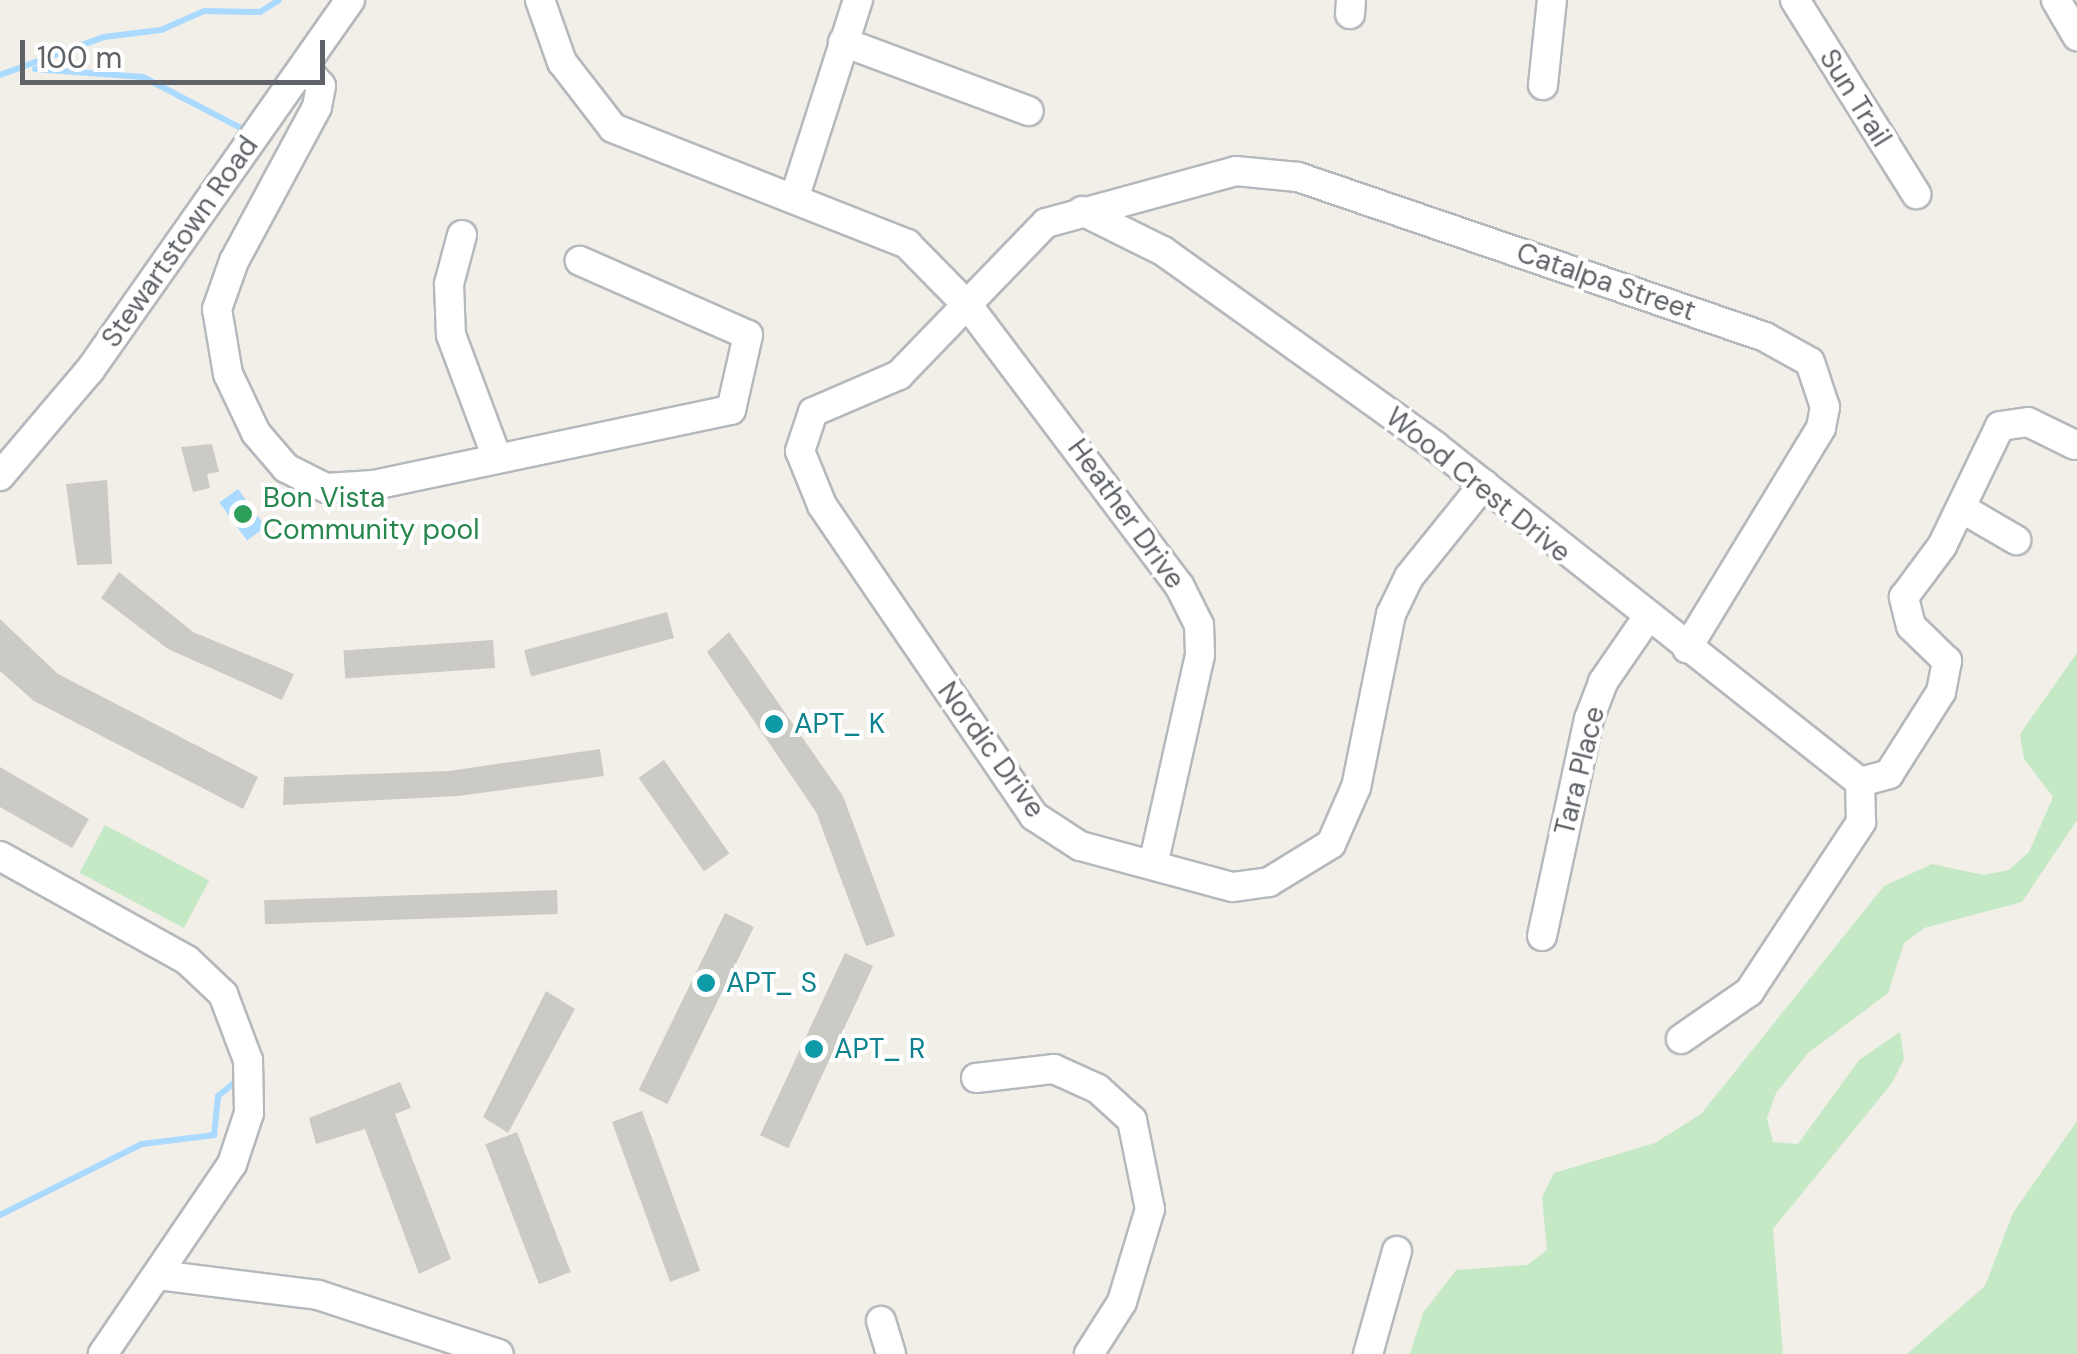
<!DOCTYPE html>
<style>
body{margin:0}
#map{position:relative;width:2077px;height:1354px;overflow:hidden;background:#f1efe8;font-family:"DM Sans",sans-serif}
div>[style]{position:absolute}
.green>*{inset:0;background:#c5e8c5;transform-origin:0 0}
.water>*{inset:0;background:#aadaff;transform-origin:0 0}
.stream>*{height:6px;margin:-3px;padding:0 3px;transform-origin:3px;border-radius:3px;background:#aadaff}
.building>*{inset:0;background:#cccac5;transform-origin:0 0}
.roads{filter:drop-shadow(2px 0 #b5b8bc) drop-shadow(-2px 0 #b5b8bc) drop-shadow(0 2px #b5b8bc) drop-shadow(0 -2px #b5b8bc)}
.minor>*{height:28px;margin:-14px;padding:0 14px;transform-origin:14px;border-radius:14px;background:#fff}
.dots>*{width:28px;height:28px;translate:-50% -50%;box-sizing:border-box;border:5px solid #fff;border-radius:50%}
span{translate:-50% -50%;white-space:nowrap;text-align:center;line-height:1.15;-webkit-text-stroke:8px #fff;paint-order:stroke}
.street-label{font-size:28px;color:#5f6368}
.leisure-label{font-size:28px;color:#27864d}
.left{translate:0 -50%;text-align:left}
.culture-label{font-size:28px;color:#0d838f}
.scale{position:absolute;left:20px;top:40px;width:305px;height:45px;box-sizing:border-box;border:5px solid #5f6368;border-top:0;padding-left:12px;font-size:30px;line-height:35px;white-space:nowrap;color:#5f6368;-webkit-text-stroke:8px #fff;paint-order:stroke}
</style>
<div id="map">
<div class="green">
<i style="clip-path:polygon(2077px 653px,2077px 820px,2022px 902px,1924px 928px,1904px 943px,1888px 993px,1808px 1053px,1776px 1093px,1767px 1118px,1773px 1142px,1798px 1144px,1859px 1060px,1900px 1032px,1904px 1059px,1892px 1083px,1773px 1229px,1783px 1354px,1410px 1354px,1423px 1313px,1456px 1270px,1527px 1265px,1547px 1250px,1542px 1197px,1554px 1173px,1655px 1143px,1701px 1114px,1884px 886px,1932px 864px,1984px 875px,2009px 870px,2029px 852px,2053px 797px,2024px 759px,2020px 734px)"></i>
<i style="left:105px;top:825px;width:118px;height:54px;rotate:28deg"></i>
<i style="clip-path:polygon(2077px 1121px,2077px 1354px,1907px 1354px,1985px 1286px,2013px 1213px)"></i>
</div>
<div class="water">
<i style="left:238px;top:489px;width:47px;height:23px;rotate:54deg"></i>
</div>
<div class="stream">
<i style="left:35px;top:69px;width:108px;rotate:4.2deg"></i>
<i style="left:143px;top:77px;width:110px;rotate:27.5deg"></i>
<i style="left:0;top:75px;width:111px;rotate:-20.1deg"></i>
<i style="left:104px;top:37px;width:57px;rotate:-7deg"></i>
<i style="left:161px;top:30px;width:47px;rotate:-23.8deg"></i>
<i style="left:204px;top:11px;width:56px;rotate:1deg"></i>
<i style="left:260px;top:12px;width:22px;rotate:-32deg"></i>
<i style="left:0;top:1215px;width:159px;rotate:-26.6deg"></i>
<i style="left:142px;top:1144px;width:73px;rotate:-7.1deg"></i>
<i style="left:214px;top:1135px;width:39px;rotate:-84deg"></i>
<i style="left:218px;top:1096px;width:26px;rotate:-39deg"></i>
</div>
<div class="building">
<i style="clip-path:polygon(212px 444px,219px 472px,207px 474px,210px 488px,193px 492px,181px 447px)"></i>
<i style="clip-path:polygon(107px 480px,112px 564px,77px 565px,66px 484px)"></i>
<i style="clip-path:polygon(119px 572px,193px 632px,294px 674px,282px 700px,168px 649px,101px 598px)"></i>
<i style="left:667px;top:612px;width:27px;height:148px;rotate:75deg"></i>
<i style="clip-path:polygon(0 619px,58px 674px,258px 777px,243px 809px,34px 701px,0 671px)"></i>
<i style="clip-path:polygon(729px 632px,843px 796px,895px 936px,866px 946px,816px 812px,707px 652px)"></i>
<i style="left:493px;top:640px;width:28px;height:150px;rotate:86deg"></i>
<i style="clip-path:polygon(600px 749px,604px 776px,458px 796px,283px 805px,284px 777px,449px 771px)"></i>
<i style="left:664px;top:760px;width:114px;height:31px;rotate:55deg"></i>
<i style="clip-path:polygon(0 767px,89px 819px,72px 848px,0 807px)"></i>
<i style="left:557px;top:890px;width:24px;height:293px;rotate:88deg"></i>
<i style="left:725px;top:913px;width:32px;height:197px;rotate:26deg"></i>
<i style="left:845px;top:953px;width:31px;height:201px;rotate:25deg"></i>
<i style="clip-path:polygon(546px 991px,575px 1009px,508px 1133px,483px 1117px)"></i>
<i style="clip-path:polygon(400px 1082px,411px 1108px,395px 1114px,451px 1259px,419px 1274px,365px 1129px,316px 1144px,309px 1118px)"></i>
<i style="left:642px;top:1111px;width:170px;height:32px;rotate:70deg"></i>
<i style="left:517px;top:1132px;width:150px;height:34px;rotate:69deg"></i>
</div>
<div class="roads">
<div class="minor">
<i style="left:540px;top:0;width:66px;rotate:70.5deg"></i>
<i style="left:562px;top:62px;width:83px;rotate:52.3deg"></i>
<i style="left:613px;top:128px;width:316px;rotate:21.5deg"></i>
<i style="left:907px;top:244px;width:90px;rotate:45.5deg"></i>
<i style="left:970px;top:308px;width:347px;rotate:53deg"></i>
<i style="left:1179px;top:585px;width:45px;rotate:63.4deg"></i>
<i style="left:1199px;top:625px;width:30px;rotate:88deg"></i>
<i style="left:1200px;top:655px;width:215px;rotate:102.6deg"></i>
<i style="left:1795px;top:0;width:229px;rotate:58deg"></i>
<i style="left:2056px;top:0;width:42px;rotate:59.7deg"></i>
<i style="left:1350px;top:14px;width:14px;rotate:-86deg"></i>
<i style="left:843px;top:42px;width:198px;rotate:20.4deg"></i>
<i style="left:304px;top:67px;width:25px;rotate:48deg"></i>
<i style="left:321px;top:86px;width:21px;rotate:101deg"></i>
<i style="left:317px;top:107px;width:175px;rotate:118.3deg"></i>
<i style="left:234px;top:261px;width:51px;rotate:109.5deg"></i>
<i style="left:217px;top:309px;width:66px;rotate:80.4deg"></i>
<i style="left:228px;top:374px;width:65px;rotate:64.6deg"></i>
<i style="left:256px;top:433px;width:46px;rotate:49.4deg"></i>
<i style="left:286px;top:468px;width:45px;rotate:26.6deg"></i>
<i style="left:326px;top:488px;width:48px;rotate:-3.6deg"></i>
<i style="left:374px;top:485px;width:365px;rotate:-11.9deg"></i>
<i style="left:731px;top:410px;width:77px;rotate:-77.2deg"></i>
<i style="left:748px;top:335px;width:184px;rotate:-156.2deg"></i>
<i style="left:1543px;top:85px;width:85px;rotate:-84deg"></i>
<i style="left:795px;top:196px;width:206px;rotate:-72.2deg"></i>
<i style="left:1082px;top:211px;width:90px;rotate:26.3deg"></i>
<i style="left:1163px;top:251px;width:335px;rotate:35.6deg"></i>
<i style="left:1435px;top:446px;width:542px;rotate:38.33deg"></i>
<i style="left:462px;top:235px;width:51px;rotate:104.9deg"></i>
<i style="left:449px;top:284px;width:51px;rotate:87.8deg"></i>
<i style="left:451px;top:335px;width:131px;rotate:69.5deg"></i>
<i style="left:0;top:476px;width:139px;rotate:-49.7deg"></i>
<i style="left:90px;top:370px;width:452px;rotate:-54.9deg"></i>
<i style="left:1484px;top:484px;width:119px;rotate:128.9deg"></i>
<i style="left:1409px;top:577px;width:41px;rotate:115.9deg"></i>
<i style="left:1391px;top:614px;width:177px;rotate:101.4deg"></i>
<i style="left:1356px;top:787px;width:62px;rotate:113.7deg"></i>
<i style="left:1331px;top:844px;width:73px;rotate:148.5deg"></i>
<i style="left:1269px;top:882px;width:37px;rotate:172deg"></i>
<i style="left:1232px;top:887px;width:157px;rotate:-164.9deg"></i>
<i style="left:1080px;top:846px;width:55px;rotate:-146.9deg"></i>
<i style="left:1034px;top:816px;width:376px;rotate:-124.3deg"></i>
<i style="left:822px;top:505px;width:58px;rotate:-112.2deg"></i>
<i style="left:800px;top:451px;width:41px;rotate:-71.6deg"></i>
<i style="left:813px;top:412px;width:94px;rotate:-23.3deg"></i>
<i style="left:899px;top:375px;width:211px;rotate:-46deg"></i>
<i style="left:1046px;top:223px;width:197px;rotate:-15.3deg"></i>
<i style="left:1236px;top:171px;width:62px;rotate:5.5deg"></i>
<i style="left:1298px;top:177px;width:494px;rotate:18.9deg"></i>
<i style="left:1765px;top:337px;width:51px;rotate:29.1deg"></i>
<i style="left:1810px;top:362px;width:47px;rotate:71.6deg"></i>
<i style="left:1825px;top:407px;width:21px;rotate:101deg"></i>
<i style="left:1821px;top:428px;width:258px;rotate:121.3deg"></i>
<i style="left:1961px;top:508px;width:64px;rotate:30.2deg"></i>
<i style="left:0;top:856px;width:214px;rotate:29.1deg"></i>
<i style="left:187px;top:960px;width:50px;rotate:43.4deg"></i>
<i style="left:223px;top:994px;width:71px;rotate:69.3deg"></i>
<i style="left:248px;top:1060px;width:53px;rotate:88.9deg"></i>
<i style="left:249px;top:1113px;width:54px;rotate:108.4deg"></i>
<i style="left:232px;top:1164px;width:230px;rotate:124.2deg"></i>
<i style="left:1542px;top:936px;width:222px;rotate:-77.8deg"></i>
<i style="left:1589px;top:719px;width:40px;rotate:-69deg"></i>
<i style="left:1603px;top:682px;width:78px;rotate:-55.5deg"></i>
<i style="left:1681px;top:1039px;width:83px;rotate:-34.7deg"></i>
<i style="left:1749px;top:992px;width:204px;rotate:-56.6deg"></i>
<i style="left:1861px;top:822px;width:40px;rotate:-91.4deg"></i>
<i style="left:1860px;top:782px;width:30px;rotate:-15deg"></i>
<i style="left:1889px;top:774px;width:97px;rotate:-57.6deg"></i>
<i style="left:1941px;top:692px;width:32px;rotate:-79deg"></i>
<i style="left:1947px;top:661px;width:50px;rotate:-135.8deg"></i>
<i style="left:1911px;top:626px;width:30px;rotate:-104deg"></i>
<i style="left:1904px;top:597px;width:64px;rotate:-53.3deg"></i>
<i style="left:1942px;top:546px;width:133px;rotate:-64.2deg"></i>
<i style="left:2000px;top:426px;width:28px;rotate:-8deg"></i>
<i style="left:2028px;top:422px;width:52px;rotate:26.1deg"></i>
<i style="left:976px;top:1078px;width:79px;rotate:-6.6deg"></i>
<i style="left:1054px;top:1069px;width:48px;rotate:24.4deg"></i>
<i style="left:1098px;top:1089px;width:46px;rotate:42.4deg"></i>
<i style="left:1132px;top:1120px;width:91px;rotate:78.6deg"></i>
<i style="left:1150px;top:1209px;width:97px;rotate:106.8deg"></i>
<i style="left:1122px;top:1302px;width:62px;rotate:122.4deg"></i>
<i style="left:158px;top:1275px;width:161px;rotate:7.1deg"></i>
<i style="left:318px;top:1295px;width:190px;rotate:18.1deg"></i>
<i style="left:881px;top:1321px;width:34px;rotate:73deg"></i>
<i style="left:1368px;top:1354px;width:107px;rotate:-74.3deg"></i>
</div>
</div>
<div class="dots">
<i style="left:243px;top:514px;background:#2e9e5b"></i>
<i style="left:774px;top:724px;background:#0f9aa8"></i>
<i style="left:706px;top:983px;background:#0f9aa8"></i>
<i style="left:814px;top:1049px;background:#0f9aa8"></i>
</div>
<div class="street-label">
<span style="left:1855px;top:98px;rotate:58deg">Sun Trail</span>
<span style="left:180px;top:242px;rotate:-55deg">Stewartstown Road</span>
<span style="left:1606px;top:282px;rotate:19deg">Catalpa Street</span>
<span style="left:1478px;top:485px;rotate:39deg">Wood Crest Drive</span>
<span style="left:1126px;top:514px;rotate:54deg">Heather Drive</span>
<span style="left:991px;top:750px;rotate:54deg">Nordic Drive</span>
<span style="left:1580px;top:771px;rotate:-76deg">Tara Place</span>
</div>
<div class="leisure-label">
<span class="left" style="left:263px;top:514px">Bon Vista<br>Community pool</span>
</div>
<div class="culture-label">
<span class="left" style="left:794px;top:724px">APT_ K</span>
<span class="left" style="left:726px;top:983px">APT_ S</span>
<span class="left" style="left:834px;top:1049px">APT_ R</span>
</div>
<div class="scale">100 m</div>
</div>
